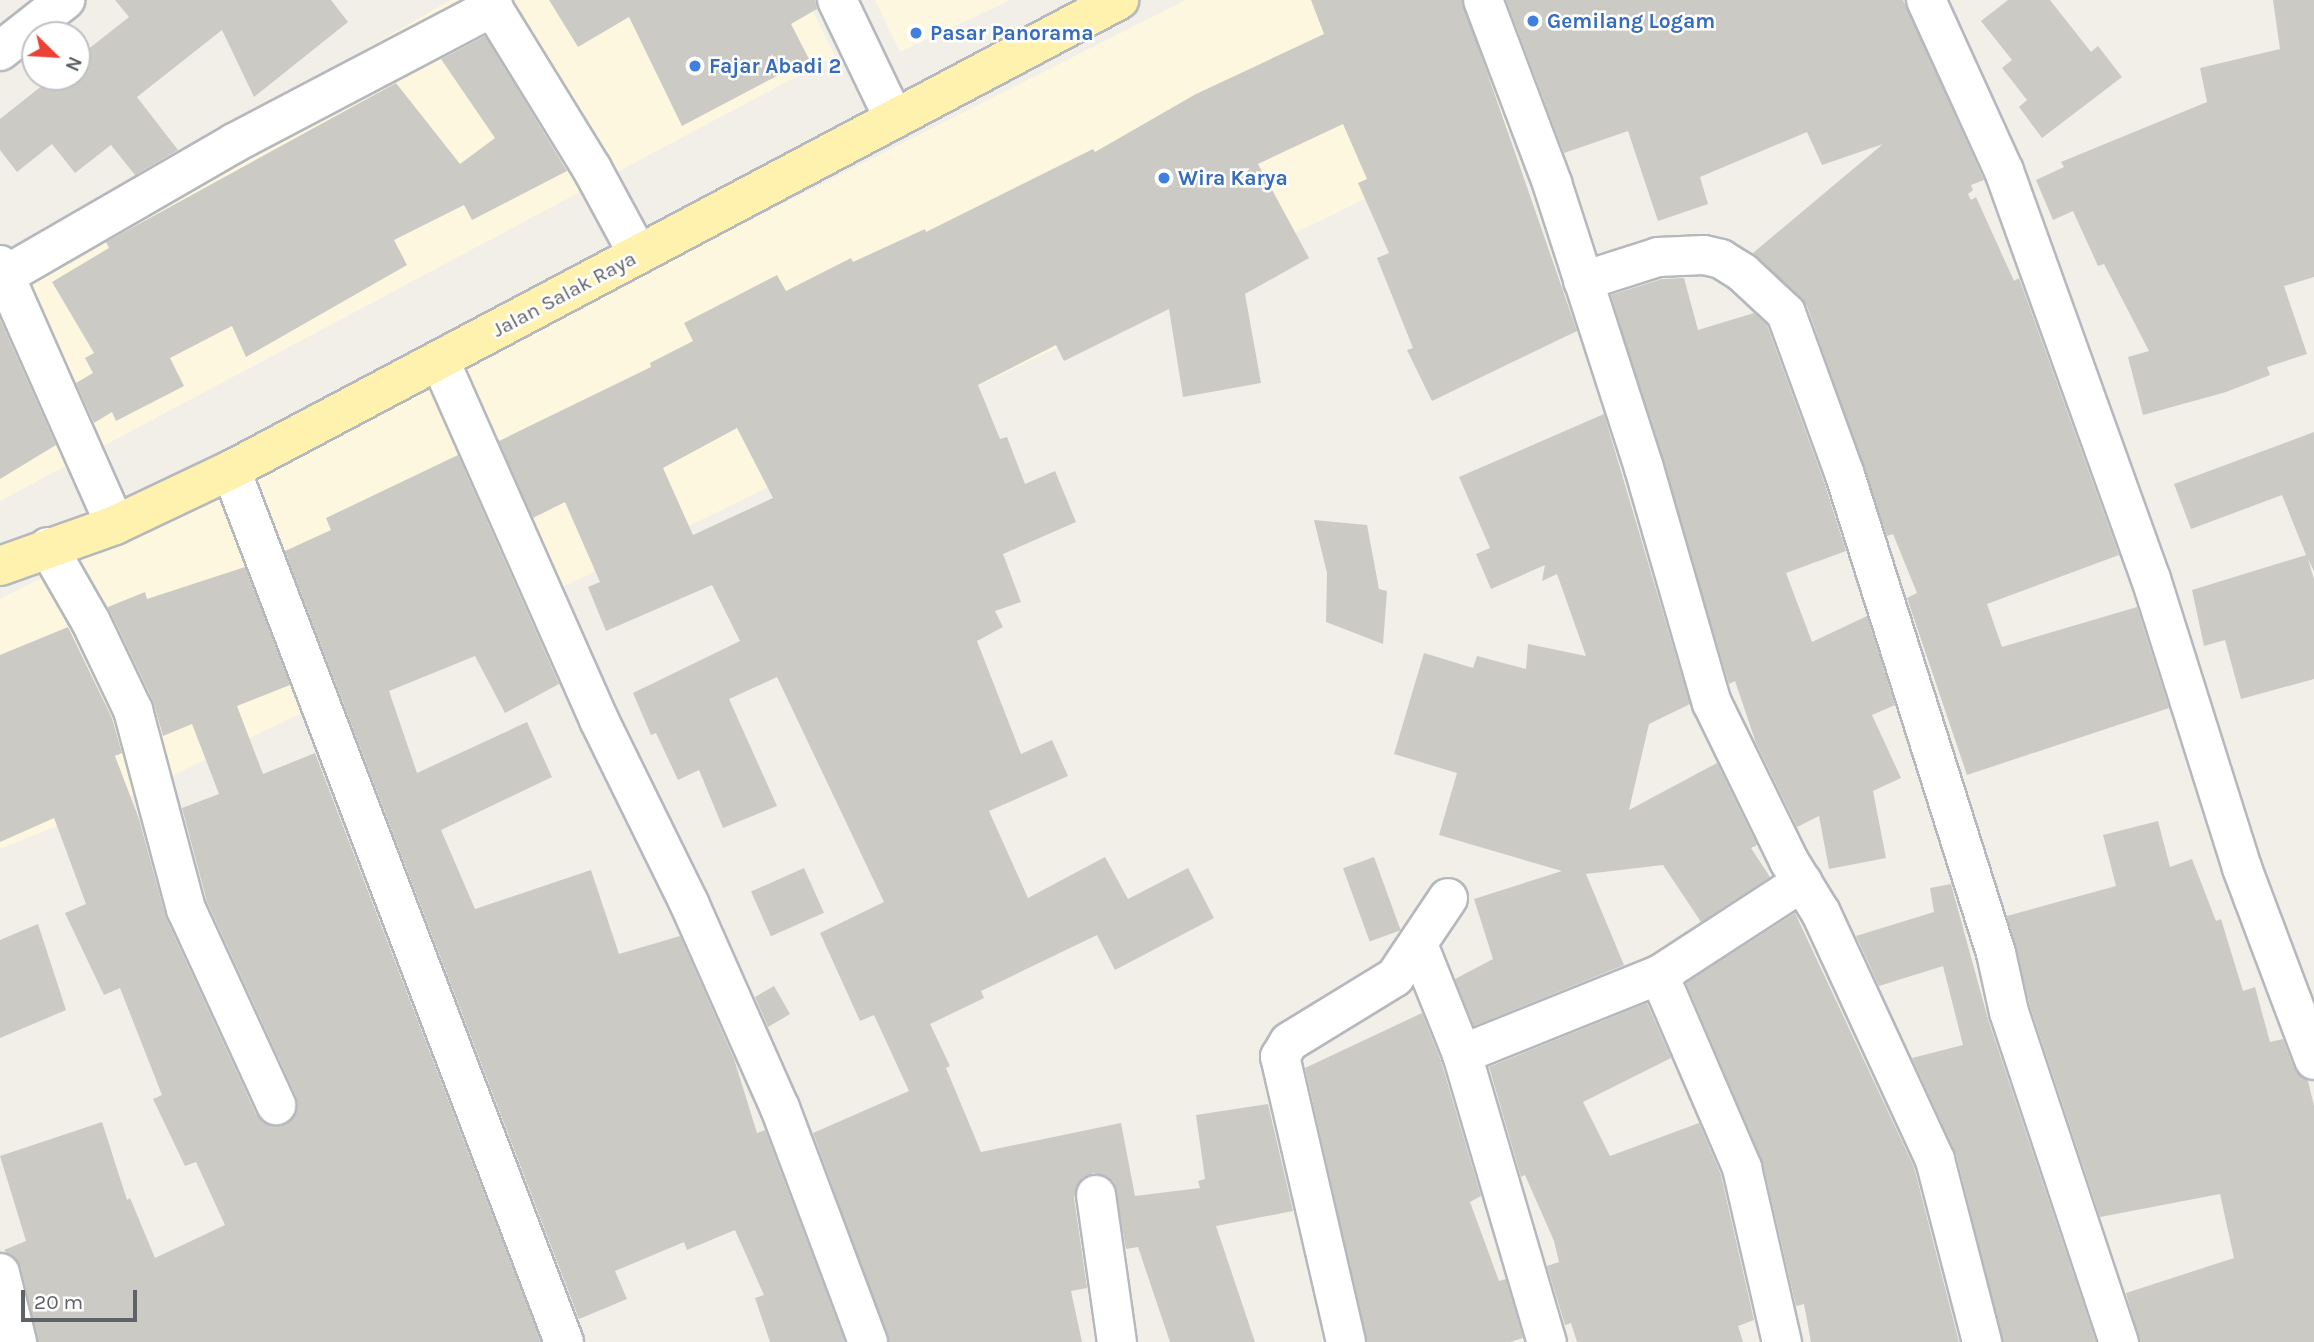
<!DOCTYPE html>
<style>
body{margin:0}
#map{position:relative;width:2314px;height:1342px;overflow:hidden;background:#f1efe8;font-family:Karla,sans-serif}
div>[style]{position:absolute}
.commercial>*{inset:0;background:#fef7e0}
.building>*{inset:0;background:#cccac5;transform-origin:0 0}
.roads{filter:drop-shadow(2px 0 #b5b8bc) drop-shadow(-2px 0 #b5b8bc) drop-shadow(0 2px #b5b8bc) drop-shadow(0 -2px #b5b8bc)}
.street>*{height:38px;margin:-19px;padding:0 19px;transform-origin:19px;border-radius:19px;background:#fff}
.primary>*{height:38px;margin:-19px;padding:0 19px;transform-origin:19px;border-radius:19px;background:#fff2af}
.dots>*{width:19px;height:19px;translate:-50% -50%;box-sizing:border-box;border:4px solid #fff;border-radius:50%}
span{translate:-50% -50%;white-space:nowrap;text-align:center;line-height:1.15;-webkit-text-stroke:5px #fff;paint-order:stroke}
.shop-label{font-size:21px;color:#366cbe;font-weight:700}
.left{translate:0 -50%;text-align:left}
.street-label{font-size:21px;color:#5f6368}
.north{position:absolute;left:21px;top:21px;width:70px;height:70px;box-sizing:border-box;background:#fff;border:2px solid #bfc1c3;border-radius:50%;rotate:114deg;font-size:19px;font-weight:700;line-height:28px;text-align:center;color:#5f6368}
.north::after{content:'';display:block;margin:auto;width:24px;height:32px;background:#ea4335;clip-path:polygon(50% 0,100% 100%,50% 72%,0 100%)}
.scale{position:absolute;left:21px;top:1290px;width:116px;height:32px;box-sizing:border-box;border:4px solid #5f6368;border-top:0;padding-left:9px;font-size:21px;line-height:24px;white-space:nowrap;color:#5f6368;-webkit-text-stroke:5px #fff;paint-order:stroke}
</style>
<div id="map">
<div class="commercial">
<i style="clip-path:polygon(451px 0,807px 0,835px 56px,0 501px,0 258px)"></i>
<i style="clip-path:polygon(875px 0,1010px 0,900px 52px)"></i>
<i style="clip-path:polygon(1186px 0,1776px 0,130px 796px,0 849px,0 599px)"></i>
</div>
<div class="building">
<i style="clip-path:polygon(115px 0,331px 0,348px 22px,254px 97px,222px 30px,137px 97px,178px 150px,135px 175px,111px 145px,75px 173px,52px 144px,17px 172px,0 150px,0 119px,53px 77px,77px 77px,77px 58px,129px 17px)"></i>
<i style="clip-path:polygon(549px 0,815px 0,817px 9px,791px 24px,809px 59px,682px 126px,629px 17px,578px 47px)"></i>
<i style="clip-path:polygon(evenodd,1311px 0,1462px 0,1577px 331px,1432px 401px,1407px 350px,1413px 348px,1377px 258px,1389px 253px,1358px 183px,1367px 179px,1343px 124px,1258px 164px,1309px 258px,1245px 294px,1261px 383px,1183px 397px,1169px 309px,1064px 361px,1056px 345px,978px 385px,1000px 439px,1007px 437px,1025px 484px,1055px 471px,1076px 522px,1003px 554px,1021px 602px,995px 611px,1003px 627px,977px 641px,1021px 754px,1052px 740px,1068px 776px,989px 811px,1028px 898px,1105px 857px,1128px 899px,1188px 868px,1214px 918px,1115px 970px,1097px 935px,981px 991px,984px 998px,930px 1024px,950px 1066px,946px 1068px,981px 1152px,1121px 1123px,1135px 1196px,1200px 1188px,1198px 1181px,1205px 1179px,1196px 1115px,1268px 1104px,1293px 1211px,1216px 1226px,1255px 1342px,1170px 1342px,1138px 1247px,1126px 1249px,1114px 1182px,1094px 1173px,1082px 1178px,1074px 1197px,1087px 1288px,1071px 1291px,1082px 1342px,889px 1342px,813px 1133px,909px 1091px,874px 1015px,860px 1021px,820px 933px,884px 902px,777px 677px,729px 699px,777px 806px,723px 828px,699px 770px,678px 780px,656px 733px,651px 735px,633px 693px,740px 641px,712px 585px,606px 631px,588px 587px,600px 582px,565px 502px,533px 518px,499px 441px,651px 367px,650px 363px,693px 341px,684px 323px,777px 275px,786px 291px,851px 258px,853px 262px,925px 229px,926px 232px,1093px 149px,1095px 152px,1196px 94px,1324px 34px,1311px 0,737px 428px,773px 498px,693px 535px,663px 468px,737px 428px)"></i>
<i style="clip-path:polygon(1506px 0,1903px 0,1984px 180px,1971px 185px,1973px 190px,1968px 194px,1971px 200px,1976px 197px,2014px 281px,2019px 278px,2119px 555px,1987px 604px,2002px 647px,2137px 607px,2169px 708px,1967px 775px,1907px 598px,1917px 593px,1893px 534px,1887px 536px,1807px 306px,1753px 253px,1883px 144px,1822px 165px,1807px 132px,1700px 177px,1708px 204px,1658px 221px,1628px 131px,1564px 153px)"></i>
<i style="clip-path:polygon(2008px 0,2050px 0,2091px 52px,2098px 46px,2122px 77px,2042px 138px,2019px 107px,2027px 100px,2002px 68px,2012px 60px,1981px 21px)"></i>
<i style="clip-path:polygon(2273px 0,2314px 0,2314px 277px,2284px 286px,2307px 354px,2267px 367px,2270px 375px,2226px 392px,2143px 415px,2128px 357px,2149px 351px,2104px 264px,2098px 266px,2073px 211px,2053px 220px,2036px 180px,2064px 167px,2061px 162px,2207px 102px,2200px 68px,2280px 49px)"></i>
<i style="clip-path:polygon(485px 36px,567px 171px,472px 220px,464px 205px,394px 240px,407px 265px,246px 357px,232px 326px,170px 358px,184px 386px,116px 421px,112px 412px,94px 423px,76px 383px,93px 373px,85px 358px,94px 353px,52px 282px,109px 248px,106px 242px,396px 83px,460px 164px,495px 138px,441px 59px)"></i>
<i style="clip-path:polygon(1684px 278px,1698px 330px,1754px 313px,1767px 325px,1824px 482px,1846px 551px,1786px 573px,1812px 642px,1867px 616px,1895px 705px,1872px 715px,1901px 778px,1873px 791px,1886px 858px,1829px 869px,1819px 816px,1797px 827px,1756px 743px,1735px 681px,1729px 684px,1611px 295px,1662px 279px)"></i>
<i style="clip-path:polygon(0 319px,56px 445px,0 479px)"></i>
<i style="clip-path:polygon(1604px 414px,1690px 704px,1649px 724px,1629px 810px,1717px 763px,1757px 845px,1751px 848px,1770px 877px,1701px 922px,1663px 865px,1586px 874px,1624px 965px,1474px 1026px,1455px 979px,1493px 959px,1474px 899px,1562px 871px,1439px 835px,1457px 773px,1394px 754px,1424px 653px,1473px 668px,1477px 656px,1526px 669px,1528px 644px,1586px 656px,1557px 574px,1542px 581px,1545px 565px,1491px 589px,1476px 554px,1490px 548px,1459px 477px)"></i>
<i style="clip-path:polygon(2314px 432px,2314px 571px,2308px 559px,2314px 580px,2314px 679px,2241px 699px,2225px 640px,2204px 646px,2192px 590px,2306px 555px,2282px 495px,2191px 529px,2174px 484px)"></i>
<i style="clip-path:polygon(458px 455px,559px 684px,505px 713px,475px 656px,389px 691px,417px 773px,527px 722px,552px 777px,441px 830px,475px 909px,591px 870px,619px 954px,680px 936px,734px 1059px,757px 1133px,765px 1130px,845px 1342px,770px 1342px,755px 1298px,764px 1295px,735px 1230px,687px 1250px,684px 1242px,615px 1271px,627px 1299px,579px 1319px,285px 551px,331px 530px,326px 518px)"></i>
<i style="clip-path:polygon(1314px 520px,1367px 525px,1379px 589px,1387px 591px,1383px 644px,1326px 622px,1327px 573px)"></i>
<i style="clip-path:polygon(245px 567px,290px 685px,237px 706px,263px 774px,315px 753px,541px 1342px,38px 1342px,21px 1268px,4px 1250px,26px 1241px,0 1156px,102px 1122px,127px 1200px,130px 1198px,155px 1258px,225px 1225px,196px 1162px,185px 1166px,153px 1099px,162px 1095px,120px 988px,104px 995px,65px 913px,86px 904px,54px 818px,0 842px,0 655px,68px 627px,112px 718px,122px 753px,115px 756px,139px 819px,166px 918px,256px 1114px,264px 1123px,284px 1125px,294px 1117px,296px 1096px,207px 902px,182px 808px,219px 794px,192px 724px,163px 736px,153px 701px,108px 607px,145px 592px,147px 599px)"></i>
<i style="clip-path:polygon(2158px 821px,2170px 867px,2192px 859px,2216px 921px,2221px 919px,2243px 991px,2255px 987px,2270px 1042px,2283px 1039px,2294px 1068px,2308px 1081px,2314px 1106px,2314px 1342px,2140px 1342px,2126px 1293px,2234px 1258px,2220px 1194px,2100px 1217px,2030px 1006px,2007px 916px,2116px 886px,2103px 835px)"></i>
<i style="left:1374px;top:857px;width:78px;height:33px;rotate:70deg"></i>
<i style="left:804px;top:868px;width:49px;height:58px;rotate:66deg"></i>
<i style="clip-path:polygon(1951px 884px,1988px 1019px,2096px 1342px,2003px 1342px,1956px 1154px,1912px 1058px,1963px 1045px,1943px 966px,1879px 986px,1856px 936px,1934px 912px,1930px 888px)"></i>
<i style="clip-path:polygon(1795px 913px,1914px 1167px,1959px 1342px,1811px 1342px,1804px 1304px,1796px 1306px,1762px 1160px,1686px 983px)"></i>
<i style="clip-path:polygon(38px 924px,66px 1010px,0 1038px,0 940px)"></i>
<i style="clip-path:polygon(774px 986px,790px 1014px,768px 1027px,755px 997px)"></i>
<i style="clip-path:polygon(1647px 1003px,1671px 1058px,1583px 1102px,1610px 1156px,1699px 1123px,1721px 1175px,1754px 1320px,1738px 1326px,1743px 1342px,1577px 1342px,1571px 1323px,1565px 1325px,1547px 1266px,1559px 1262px,1554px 1241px,1525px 1175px,1521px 1177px,1489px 1067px)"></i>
<i style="clip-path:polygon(1422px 1013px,1441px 1061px,1481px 1196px,1470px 1202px,1499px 1281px,1506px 1279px,1523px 1338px,1510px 1342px,1367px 1342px,1305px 1068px)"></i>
</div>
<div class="roads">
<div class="street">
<i style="left:488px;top:0;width:198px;rotate:58.4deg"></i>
<i style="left:592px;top:169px;width:97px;rotate:61.6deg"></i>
<i style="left:837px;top:0;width:130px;rotate:64.4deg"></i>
<i style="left:1483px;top:0;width:196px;rotate:69.3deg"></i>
<i style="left:1552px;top:183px;width:299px;rotate:72.1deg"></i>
<i style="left:1644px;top:468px;width:245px;rotate:73.9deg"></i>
<i style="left:1712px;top:703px;width:176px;rotate:64deg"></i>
<i style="left:1789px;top:861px;width:61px;rotate:58.4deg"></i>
<i style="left:1821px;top:913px;width:272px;rotate:65.2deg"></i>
<i style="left:1935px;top:1160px;width:188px;rotate:75.5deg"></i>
<i style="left:1926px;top:0;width:188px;rotate:65.5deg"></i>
<i style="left:2004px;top:171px;width:434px;rotate:70.2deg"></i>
<i style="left:2151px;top:579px;width:303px;rotate:72.5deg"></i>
<i style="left:2242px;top:868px;width:205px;rotate:69.4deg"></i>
<i style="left:0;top:51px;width:83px;rotate:-38.1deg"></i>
<i style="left:0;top:265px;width:284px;rotate:66.1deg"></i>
<i style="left:4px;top:276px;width:266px;rotate:-30deg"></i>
<i style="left:234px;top:143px;width:293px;rotate:-27.7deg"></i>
<i style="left:1583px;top:281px;width:79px;rotate:-17.7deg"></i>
<i style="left:1658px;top:257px;width:46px;rotate:-2.5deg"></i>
<i style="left:1704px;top:255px;width:17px;rotate:13deg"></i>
<i style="left:1721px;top:259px;width:25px;rotate:32deg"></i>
<i style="left:1742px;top:272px;width:60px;rotate:43deg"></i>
<i style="left:1786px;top:313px;width:172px;rotate:70deg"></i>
<i style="left:1845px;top:475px;width:501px;rotate:72.47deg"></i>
<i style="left:1996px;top:953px;width:60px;rotate:77.6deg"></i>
<i style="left:2009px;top:1012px;width:348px;rotate:71.6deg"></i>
<i style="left:440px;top:361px;width:393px;rotate:66.1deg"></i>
<i style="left:599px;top:720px;width:204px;rotate:63.8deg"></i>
<i style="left:689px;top:903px;width:224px;rotate:66.1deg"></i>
<i style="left:780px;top:1108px;width:250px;rotate:69.4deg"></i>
<i style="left:231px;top:470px;width:933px;rotate:69.1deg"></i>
<i style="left:48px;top:547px;width:86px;rotate:60.2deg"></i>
<i style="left:91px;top:622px;width:98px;rotate:64.5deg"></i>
<i style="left:133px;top:710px;width:206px;rotate:75.1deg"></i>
<i style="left:186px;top:909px;width:216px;rotate:65.3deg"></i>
<i style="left:1419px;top:947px;width:115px;rotate:68.1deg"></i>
<i style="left:1462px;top:1054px;width:300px;rotate:73.6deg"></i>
<i style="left:1659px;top:975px;width:210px;rotate:66.7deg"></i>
<i style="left:1742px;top:1168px;width:179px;rotate:77.1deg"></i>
<i style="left:1462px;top:1054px;width:212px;rotate:-21.9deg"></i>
<i style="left:1659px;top:975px;width:171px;rotate:-33deg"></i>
<i style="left:1096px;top:1195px;width:148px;rotate:81.9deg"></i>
<i style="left:0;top:1273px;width:71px;rotate:76.2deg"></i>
<i style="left:1346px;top:1342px;width:293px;rotate:-103deg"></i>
<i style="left:1280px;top:1057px;width:17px;rotate:-59deg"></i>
<i style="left:1289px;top:1042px;width:124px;rotate:-31.5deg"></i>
<i style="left:1395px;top:977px;width:95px;rotate:-56.1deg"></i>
</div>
<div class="primary">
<i style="left:0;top:566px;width:122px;rotate:-19.6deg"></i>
<i style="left:115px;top:525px;width:128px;rotate:-25.4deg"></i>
<i style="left:231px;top:470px;width:1005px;rotate:-27.89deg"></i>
</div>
</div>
<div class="dots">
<i style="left:1533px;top:21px;background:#3f7fe0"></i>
<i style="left:916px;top:33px;background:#3f7fe0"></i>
<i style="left:695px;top:66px;background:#3f7fe0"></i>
<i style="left:1164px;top:178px;background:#3f7fe0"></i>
</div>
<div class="shop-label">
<span class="left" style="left:1547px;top:21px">Gemilang Logam</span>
<span class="left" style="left:930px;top:33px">Pasar Panorama</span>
<span class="left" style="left:709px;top:66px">Fajar Abadi 2</span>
<span class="left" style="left:1178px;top:178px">Wira Karya</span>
</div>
<div class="street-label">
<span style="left:564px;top:294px;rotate:-28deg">Jalan Salak Raya</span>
</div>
<div class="north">N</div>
<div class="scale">20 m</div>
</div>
